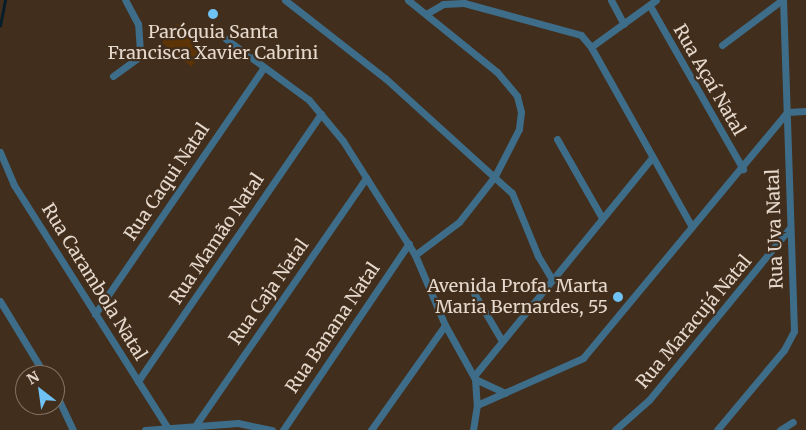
<!DOCTYPE html>
<meta charset="utf-8">
<style>
body{margin:0}
#map{position:relative;width:806px;height:430px;overflow:hidden;background:#422e1c;font-family:Merriweather,serif}
div>[style]{position:absolute}
.green>*{inset:0;background:#5c3405;transform-origin:0 0}
.stream>*{height:2.5px;margin:-1.25px;padding:0 1.25px;transform-origin:1.25px;border-radius:1.25px;background:#071d2a}
.minor>*{height:7px;margin:-3.5px;padding:0 3.5px;transform-origin:3.5px;border-radius:3.5px;background:#3e6d8a}
.dots>*{width:14px;height:14px;translate:-50% -50%;box-sizing:border-box;border:2px solid #422e1c;border-radius:50%}
span{translate:-50% -50%;white-space:nowrap;text-align:center;line-height:1.15;-webkit-text-stroke:4.5px #422e1c;paint-order:stroke}
.poi-label{font-size:18px;color:#e5d8cc}
.right{translate:-100% -50%;text-align:right}
.street-label{font-size:18px;color:#e5d8cc}
.north{position:absolute;left:15px;top:365px;width:50px;height:50px;box-sizing:border-box;background:#422e1c;border:1px solid #837262;border-radius:50%;rotate:330deg;font-size:14px;font-weight:700;line-height:20px;text-align:center;color:#e5d8cc}
.north::after{content:'';display:block;margin:auto;width:18px;height:22px;background:#6fc2f4;clip-path:polygon(50% 0,100% 100%,50% 72%,0 100%)}
</style>
<div id="map">
<div class="green">
<i style="left:177px;top:24px;width:38px;height:24px;rotate:39deg"></i>
</div>
<div class="stream">
<i style="left:0;top:26px;width:26px;rotate:-79deg"></i>
</div>
<div class="minor">
<i style="left:285px;top:0;width:127px;rotate:38deg"></i>
<i style="left:385px;top:78px;width:171px;rotate:42.2deg"></i>
<i style="left:512px;top:193px;width:68px;rotate:67.6deg"></i>
<i style="left:538px;top:256px;width:27px;rotate:59deg"></i>
<i style="left:408px;top:0;width:114px;rotate:39deg"></i>
<i style="left:497px;top:72px;width:31px;rotate:50deg"></i>
<i style="left:517px;top:96px;width:16px;rotate:76deg"></i>
<i style="left:521px;top:112px;width:17px;rotate:97deg"></i>
<i style="left:519px;top:129px;width:53px;rotate:117.1deg"></i>
<i style="left:495px;top:176px;width:58px;rotate:128deg"></i>
<i style="left:459px;top:222px;width:55px;rotate:143.1deg"></i>
<i style="left:611px;top:0;width:27px;rotate:62deg"></i>
<i style="left:650px;top:6px;width:188px;rotate:60.3deg"></i>
<i style="left:426px;top:14px;width:20px;rotate:-30deg"></i>
<i style="left:443px;top:4px;width:21px;rotate:-3deg"></i>
<i style="left:464px;top:3px;width:121px;rotate:15.3deg"></i>
<i style="left:581px;top:35px;width:16px;rotate:50deg"></i>
<i style="left:591px;top:47px;width:206px;rotate:60.7deg"></i>
<i style="left:226px;top:39px;width:103px;rotate:36.3deg"></i>
<i style="left:309px;top:100px;width:53px;rotate:50.3deg"></i>
<i style="left:343px;top:141px;width:135px;rotate:57.7deg"></i>
<i style="left:415px;top:255px;width:76px;rotate:66.8deg"></i>
<i style="left:445px;top:325px;width:62px;rotate:60.9deg"></i>
<i style="left:475px;top:379px;width:26px;rotate:86deg"></i>
<i style="left:722px;top:45px;width:75px;rotate:-36.9deg"></i>
<i style="left:591px;top:47px;width:80px;rotate:-35.9deg"></i>
<i style="left:113px;top:76px;width:29px;rotate:-36deg"></i>
<i style="left:136px;top:59px;width:9px;rotate:-63deg"></i>
<i style="left:140px;top:51px;width:27px;rotate:-94deg"></i>
<i style="left:138px;top:24px;width:27px;rotate:-118deg"></i>
<i style="left:557px;top:139px;width:91px;rotate:60.3deg"></i>
<i style="left:0;top:152px;width:36px;rotate:67deg"></i>
<i style="left:14px;top:185px;width:286px;rotate:57.7deg"></i>
<i style="left:468px;top:283px;width:67px;rotate:59.6deg"></i>
<i style="left:0;top:301px;width:87px;rotate:58.7deg"></i>
<i style="left:95px;top:314px;width:299px;rotate:-55.6deg"></i>
<i style="left:474px;top:376px;width:280px;rotate:-50.8deg"></i>
<i style="left:475px;top:379px;width:33px;rotate:25deg"></i>
<i style="left:138px;top:381px;width:324px;rotate:-55.6deg"></i>
<i style="left:55px;top:392px;width:42px;rotate:64.7deg"></i>
<i style="left:197px;top:423px;width:298px;rotate:-55.4deg"></i>
<i style="left:145px;top:430px;width:93px;rotate:-4.3deg"></i>
<i style="left:238px;top:423px;width:35px;rotate:12deg"></i>
<i style="left:283px;top:430px;width:225px;rotate:-56deg"></i>
<i style="left:371px;top:430px;width:128px;rotate:-54.8deg"></i>
<i style="left:473px;top:430px;width:25px;rotate:-81deg"></i>
<i style="left:477px;top:405px;width:116px;rotate:-23.9deg"></i>
<i style="left:583px;top:358px;width:320px;rotate:-50.3deg"></i>
<i style="left:787px;top:112px;width:19px;rotate:-3deg"></i>
<i style="left:615px;top:430px;width:45px;rotate:-41.4deg"></i>
<i style="left:649px;top:400px;width:222px;rotate:-50.7deg"></i>
<i style="left:717px;top:430px;width:104px;rotate:-50.1deg"></i>
<i style="left:784px;top:350px;width:21px;rotate:-62deg"></i>
<i style="left:794px;top:331px;width:331px;rotate:-91.9deg"></i>
<i style="left:780px;top:430px;width:15px;rotate:-32deg"></i>
</div>
<div class="dots">
<i style="left:213px;top:14px;background:#6fc2f4"></i>
<i style="left:618px;top:297px;background:#6fc2f4"></i>
</div>
<div class="poi-label">
<span style="left:213px;top:43px">Paróquia Santa<br>Francisca Xavier Cabrini</span>
<span class="right" style="left:608px;top:297px">Avenida Profa. Marta<br>Maria Bernardes, 55</span>
</div>
<div class="street-label">
<span style="left:709px;top:80px;rotate:60deg">Rua Açaí Natal</span>
<span style="left:167px;top:182px;rotate:-56deg">Rua Caqui Natal</span>
<span style="left:775px;top:229px;rotate:-92deg">Rua Uva Natal</span>
<span style="left:217px;top:239px;rotate:-56deg">Rua Mamão Natal</span>
<span style="left:94px;top:282px;rotate:58deg">Rua Carambola Natal</span>
<span style="left:269px;top:292px;rotate:-55deg">Rua Caja Natal</span>
<span style="left:694px;top:322px;rotate:-50deg">Rua Maracujá Natal</span>
<span style="left:333px;top:328px;rotate:-56deg">Rua Banana Natal</span>
</div>
<div class="north">N</div>
</div>
